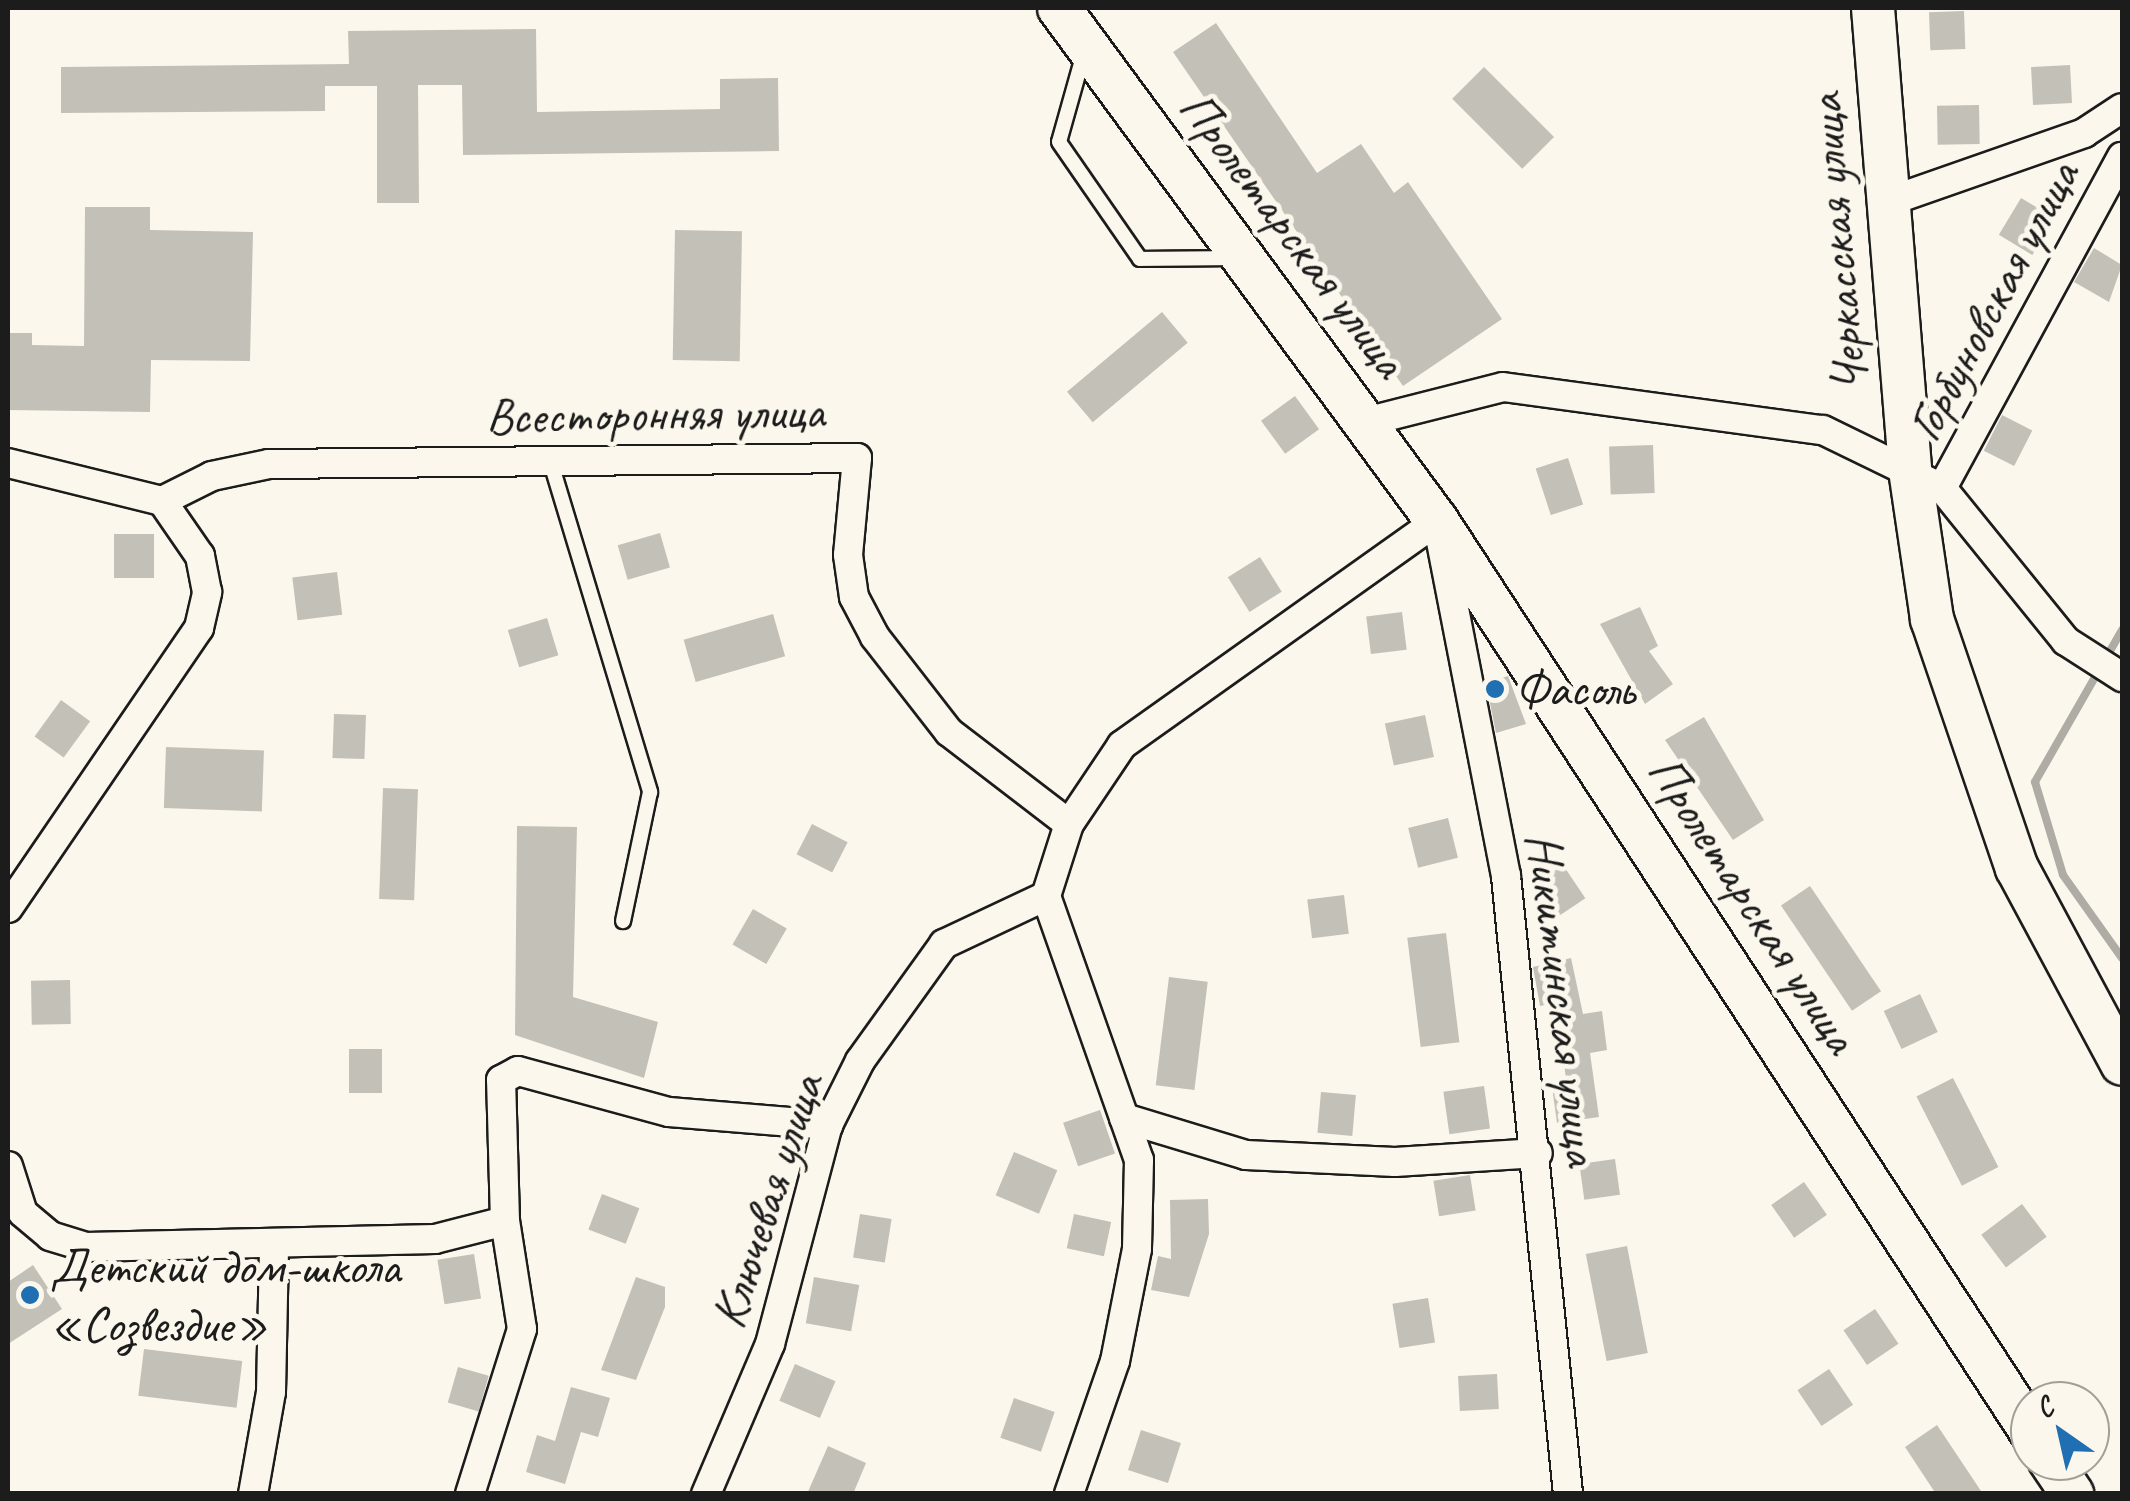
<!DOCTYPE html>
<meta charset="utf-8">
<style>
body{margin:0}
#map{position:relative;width:2130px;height:1501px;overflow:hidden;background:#fbf7ec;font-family:Caveat,sans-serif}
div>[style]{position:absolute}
.stream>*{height:8px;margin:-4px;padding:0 4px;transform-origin:4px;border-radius:4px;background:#afaca5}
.building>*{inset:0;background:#c3c0b8;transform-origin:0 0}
.roads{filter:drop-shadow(2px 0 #1c1c1c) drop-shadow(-2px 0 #1c1c1c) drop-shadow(0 2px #1c1c1c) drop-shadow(0 -2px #1c1c1c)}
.service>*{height:14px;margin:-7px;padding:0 7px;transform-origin:7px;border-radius:7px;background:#fbf7ec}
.minor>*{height:28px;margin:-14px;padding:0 14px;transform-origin:14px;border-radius:14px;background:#fbf7ec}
.primary>*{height:42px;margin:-21px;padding:0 21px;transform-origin:21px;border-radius:21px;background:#fbf7ec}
.dots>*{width:28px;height:28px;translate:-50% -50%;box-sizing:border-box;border:5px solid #fbf7ec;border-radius:50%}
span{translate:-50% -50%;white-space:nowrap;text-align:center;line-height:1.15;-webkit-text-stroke:10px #fbf7ec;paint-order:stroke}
.street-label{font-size:50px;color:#1c1c1c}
.poi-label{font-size:50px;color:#1c1c1c}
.left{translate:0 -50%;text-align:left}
.frame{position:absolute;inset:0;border:10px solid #1c1c1c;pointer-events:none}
.north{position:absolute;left:2010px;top:1381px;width:100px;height:100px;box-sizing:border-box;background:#fbf7ec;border:2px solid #a29f99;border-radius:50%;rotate:326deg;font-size:28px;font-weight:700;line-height:40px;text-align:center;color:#1c1c1c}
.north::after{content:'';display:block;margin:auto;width:35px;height:45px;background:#1f6fb2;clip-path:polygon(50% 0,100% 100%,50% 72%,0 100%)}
</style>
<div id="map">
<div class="stream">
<i style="left:2122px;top:630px;width:175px;rotate:119.8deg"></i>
<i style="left:2035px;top:782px;width:97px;rotate:73.2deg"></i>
<i style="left:2063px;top:875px;width:102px;rotate:54.6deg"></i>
</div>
<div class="building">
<i style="left:1964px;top:11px;width:38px;height:35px;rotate:88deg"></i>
<i style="clip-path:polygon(1216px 23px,1317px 173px,1361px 144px,1394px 193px,1408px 182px,1502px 319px,1403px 386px,1173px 52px)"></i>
<i style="clip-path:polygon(536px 29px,537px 112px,720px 109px,720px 79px,778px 78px,779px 151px,463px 155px,462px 85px,418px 85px,419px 203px,377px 203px,377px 86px,325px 86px,325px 111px,61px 113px,61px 67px,349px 64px,348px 31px)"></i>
<i style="left:2070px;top:65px;width:38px;height:39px;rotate:87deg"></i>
<i style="left:1484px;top:67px;width:99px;height:45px;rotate:45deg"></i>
<i style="left:1979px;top:105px;width:39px;height:42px;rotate:89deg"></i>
<i style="left:2021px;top:198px;width:39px;height:43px;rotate:31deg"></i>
<i style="clip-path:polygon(85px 207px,150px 207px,150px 230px,253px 232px,250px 361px,151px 360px,150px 412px,8px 410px,8px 333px,32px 333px,32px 345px,84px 346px)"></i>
<i style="left:675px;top:230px;width:67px;height:130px;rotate:1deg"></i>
<i style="clip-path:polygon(2094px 248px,2122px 265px,2109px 302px,2074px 282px)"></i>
<i style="left:1162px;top:312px;width:40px;height:124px;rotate:50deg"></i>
<i style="left:1295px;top:396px;width:41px;height:42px;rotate:54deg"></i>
<i style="left:2002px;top:415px;width:34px;height:40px;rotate:27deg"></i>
<i style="left:1653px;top:445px;width:48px;height:44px;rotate:88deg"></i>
<i style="left:1568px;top:458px;width:49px;height:34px;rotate:72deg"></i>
<i style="left:660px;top:533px;width:36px;height:44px;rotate:74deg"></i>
<i style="left:114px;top:534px;width:40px;height:44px"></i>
<i style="left:1260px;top:557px;width:41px;height:38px;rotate:58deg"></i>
<i style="left:337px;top:572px;width:43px;height:45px;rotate:83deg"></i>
<i style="clip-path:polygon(1640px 607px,1658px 646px,1649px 651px,1673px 684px,1645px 704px,1600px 624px)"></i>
<i style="left:1402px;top:612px;width:38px;height:36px;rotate:83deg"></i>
<i style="left:773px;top:614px;width:44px;height:93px;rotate:74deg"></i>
<i style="left:547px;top:618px;width:39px;height:41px;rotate:73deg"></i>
<i style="clip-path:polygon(1508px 676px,1526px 724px,1496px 733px,1486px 683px)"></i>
<i style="left:61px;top:700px;width:36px;height:45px;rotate:36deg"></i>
<i style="left:334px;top:714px;width:32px;height:44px;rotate:2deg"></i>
<i style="left:1425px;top:715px;width:43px;height:41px;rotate:78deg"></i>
<i style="clip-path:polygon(1704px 717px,1764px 820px,1733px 840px,1665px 740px)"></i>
<i style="left:166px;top:747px;width:98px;height:61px;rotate:2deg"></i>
<i style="left:383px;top:788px;width:35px;height:111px;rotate:2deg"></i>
<i style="left:1448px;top:818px;width:41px;height:41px;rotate:76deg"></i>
<i style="left:812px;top:824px;width:40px;height:34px;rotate:27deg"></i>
<i style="clip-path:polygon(517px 826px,577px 827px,573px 997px,658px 1022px,644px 1078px,515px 1035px)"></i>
<i style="left:1563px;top:865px;width:40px;height:40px;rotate:56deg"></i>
<i style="left:1810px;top:886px;width:127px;height:35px;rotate:56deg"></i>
<i style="left:1344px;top:895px;width:39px;height:37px;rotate:83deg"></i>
<i style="left:753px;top:909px;width:39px;height:41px;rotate:30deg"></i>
<i style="left:1446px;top:933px;width:110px;height:39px;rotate:83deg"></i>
<i style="clip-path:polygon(1571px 958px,1583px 1014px,1602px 1011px,1607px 1050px,1590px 1053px,1599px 1117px,1557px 1123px,1552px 1087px,1567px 1085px,1555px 1003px,1540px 1006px,1533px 967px)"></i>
<i style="left:1169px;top:977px;width:39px;height:109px;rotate:7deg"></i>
<i style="left:70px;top:980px;width:44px;height:39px;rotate:89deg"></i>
<i style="left:1920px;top:994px;width:42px;height:40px;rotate:65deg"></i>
<i style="left:349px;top:1049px;width:33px;height:44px"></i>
<i style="left:1953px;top:1078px;width:100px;height:41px;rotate:63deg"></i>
<i style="left:1484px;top:1086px;width:43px;height:41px;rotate:82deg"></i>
<i style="left:1321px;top:1092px;width:35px;height:41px;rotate:5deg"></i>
<i style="left:1100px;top:1110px;width:46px;height:39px;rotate:71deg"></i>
<i style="left:1014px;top:1152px;width:47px;height:47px;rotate:23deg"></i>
<i style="left:1615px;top:1159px;width:36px;height:36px;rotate:82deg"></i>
<i style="left:1470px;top:1175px;width:36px;height:37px;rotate:81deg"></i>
<i style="left:1804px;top:1182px;width:40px;height:40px;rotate:55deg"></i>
<i style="left:602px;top:1194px;width:40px;height:38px;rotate:21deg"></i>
<i style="clip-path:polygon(1208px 1199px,1209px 1234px,1189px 1297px,1151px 1290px,1158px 1256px,1171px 1259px,1170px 1200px)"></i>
<i style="left:2022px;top:1204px;width:41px;height:51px;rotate:53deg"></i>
<i style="left:860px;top:1214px;width:32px;height:44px;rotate:9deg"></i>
<i style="left:1074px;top:1214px;width:38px;height:35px;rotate:12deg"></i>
<i style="left:1627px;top:1246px;width:109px;height:42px;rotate:79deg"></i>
<i style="left:474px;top:1254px;width:45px;height:37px;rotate:81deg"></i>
<i style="clip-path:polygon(33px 1265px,62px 1309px,8px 1344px,8px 1282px)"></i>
<i style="clip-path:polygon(636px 1277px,665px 1287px,665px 1307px,636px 1380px,601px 1370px)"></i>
<i style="left:814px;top:1277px;width:46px;height:47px;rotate:10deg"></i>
<i style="left:1428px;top:1298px;width:45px;height:36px;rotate:81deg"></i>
<i style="left:1875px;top:1309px;width:42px;height:38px;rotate:56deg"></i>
<i style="left:144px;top:1349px;width:99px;height:47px;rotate:7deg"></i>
<i style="left:795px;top:1364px;width:44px;height:40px;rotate:23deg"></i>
<i style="left:458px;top:1367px;width:32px;height:37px;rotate:16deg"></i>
<i style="left:1829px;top:1369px;width:43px;height:38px;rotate:56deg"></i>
<i style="left:1497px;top:1374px;width:35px;height:39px;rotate:87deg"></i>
<i style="clip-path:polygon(571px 1387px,610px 1398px,598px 1437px,581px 1432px,565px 1484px,526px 1472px,537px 1435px,555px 1441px)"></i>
<i style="left:1014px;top:1398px;width:43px;height:42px;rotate:19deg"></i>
<i style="clip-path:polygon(1937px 1425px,1983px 1494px,1936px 1494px,1905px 1447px)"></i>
<i style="left:1141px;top:1430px;width:42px;height:42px;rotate:18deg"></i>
<i style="clip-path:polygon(828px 1446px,866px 1463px,853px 1494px,807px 1494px)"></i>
</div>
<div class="roads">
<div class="service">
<i style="left:1084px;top:53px;width:92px;rotate:105.7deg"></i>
<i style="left:1059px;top:142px;width:142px;rotate:55.3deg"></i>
<i style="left:1140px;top:259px;width:94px;rotate:-0.6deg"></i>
<i style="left:550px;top:460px;width:347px;rotate:73.2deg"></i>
<i style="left:650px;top:792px;width:132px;rotate:101.8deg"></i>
</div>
<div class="minor">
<i style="left:1890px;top:201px;width:206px;rotate:-19.3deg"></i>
<i style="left:2084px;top:133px;width:45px;rotate:-33.3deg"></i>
<i style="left:1365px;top:422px;width:142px;rotate:-14.2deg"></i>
<i style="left:1503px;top:387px;width:323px;rotate:7.7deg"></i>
<i style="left:1823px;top:430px;width:132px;rotate:26deg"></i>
<i style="left:1942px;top:488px;width:197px;rotate:51deg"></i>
<i style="left:2066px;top:641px;width:67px;rotate:32.7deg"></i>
<i style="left:8px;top:463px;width:159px;rotate:13.9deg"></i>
<i style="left:162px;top:501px;width:56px;rotate:-26.6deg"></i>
<i style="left:212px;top:476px;width:58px;rotate:-11.9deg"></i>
<i style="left:269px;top:464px;width:588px;rotate:-0.58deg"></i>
<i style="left:857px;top:458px;width:97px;rotate:95.3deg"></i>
<i style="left:848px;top:555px;width:42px;rotate:81.9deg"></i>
<i style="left:854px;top:597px;width:45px;rotate:62.3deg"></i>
<i style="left:875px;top:637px;width:120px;rotate:52.1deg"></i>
<i style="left:949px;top:732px;width:151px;rotate:37.5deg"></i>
<i style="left:1942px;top:488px;width:377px;rotate:-61.5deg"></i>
<i style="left:1046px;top:896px;width:76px;rotate:-72.3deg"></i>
<i style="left:1069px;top:824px;width:95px;rotate:-56.1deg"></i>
<i style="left:1122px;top:745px;width:387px;rotate:-35.4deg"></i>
<i style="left:1437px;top:521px;width:362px;rotate:79deg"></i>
<i style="left:1506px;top:876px;width:621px;rotate:84.27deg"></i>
<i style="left:1046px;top:896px;width:280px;rotate:70.6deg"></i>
<i style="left:1139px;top:1160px;width:89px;rotate:91.3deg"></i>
<i style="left:1137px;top:1249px;width:114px;rotate:101.1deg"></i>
<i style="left:1115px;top:1361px;width:141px;rotate:109.1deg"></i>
<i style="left:8px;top:908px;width:339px;rotate:-55.7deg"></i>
<i style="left:199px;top:628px;width:37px;rotate:-77deg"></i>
<i style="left:207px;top:592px;width:37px;rotate:-101deg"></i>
<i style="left:200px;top:556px;width:67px;rotate:-124.6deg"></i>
<i style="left:1124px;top:1118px;width:127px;rotate:16.9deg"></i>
<i style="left:1246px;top:1155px;width:149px;rotate:2.7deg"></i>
<i style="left:1395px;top:1162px;width:143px;rotate:-3.6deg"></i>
<i style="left:8px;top:1166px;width:49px;rotate:72.3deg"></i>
<i style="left:23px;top:1213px;width:35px;rotate:40deg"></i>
<i style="left:50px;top:1236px;width:38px;rotate:17deg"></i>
<i style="left:86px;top:1247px;width:349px;rotate:-1.3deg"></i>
<i style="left:435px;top:1239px;width:72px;rotate:-14.4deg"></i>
<i style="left:253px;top:1494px;width:104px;rotate:-80deg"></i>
<i style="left:271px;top:1392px;width:146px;rotate:-88.8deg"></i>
<i style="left:470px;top:1494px;width:173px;rotate:-72.5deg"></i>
<i style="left:522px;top:1329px;width:109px;rotate:-98.9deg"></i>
<i style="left:505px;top:1221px;width:141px;rotate:-91.6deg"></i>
<i style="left:501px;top:1080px;width:19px;rotate:-28deg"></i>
<i style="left:518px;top:1071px;width:156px;rotate:15.2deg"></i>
<i style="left:669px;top:1112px;width:160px;rotate:4.7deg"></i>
<i style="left:706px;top:1494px;width:163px;rotate:-66.9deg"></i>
<i style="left:770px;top:1344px;width:227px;rotate:-75.2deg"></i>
<i style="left:828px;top:1125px;width:72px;rotate:-63.4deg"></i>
<i style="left:860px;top:1061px;width:144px;rotate:-54.3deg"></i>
<i style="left:944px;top:944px;width:113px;rotate:-25.2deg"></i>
</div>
<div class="primary">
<i style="left:1059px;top:8px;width:637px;rotate:53.62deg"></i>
<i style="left:1437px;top:521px;width:1085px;rotate:56.88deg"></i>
<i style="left:1873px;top:8px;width:463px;rotate:85.4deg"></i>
<i style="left:1910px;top:470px;width:151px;rotate:81.6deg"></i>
<i style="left:1932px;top:619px;width:263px;rotate:71.2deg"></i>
<i style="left:2017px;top:868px;width:222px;rotate:61.8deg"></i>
<i style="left:2050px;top:1461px;width:40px;rotate:56deg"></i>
</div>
</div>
<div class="dots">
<i style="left:1495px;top:689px;background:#1f6fb2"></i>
<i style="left:30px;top:1295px;background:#1f6fb2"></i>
</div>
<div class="street-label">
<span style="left:1293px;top:234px;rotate:53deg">Пролетарская улица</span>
<span style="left:1837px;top:243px;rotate:-95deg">Черкасская улица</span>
<span style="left:1993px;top:301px;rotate:-62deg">Горбуновская улица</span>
<span style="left:655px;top:414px;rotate:-1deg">Всесторонняя улица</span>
<span style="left:1753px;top:904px;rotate:57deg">Пролетарская улица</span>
<span style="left:1563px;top:999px;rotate:83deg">Никитинская улица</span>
<span style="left:767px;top:1201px;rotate:-72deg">Ключевая улица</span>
</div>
<div class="poi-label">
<span class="left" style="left:1515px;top:689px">Фасоль</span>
<span class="left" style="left:50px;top:1295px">Детский дом-школа<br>«Созвездие»</span>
</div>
<div class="frame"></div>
<div class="north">С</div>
</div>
